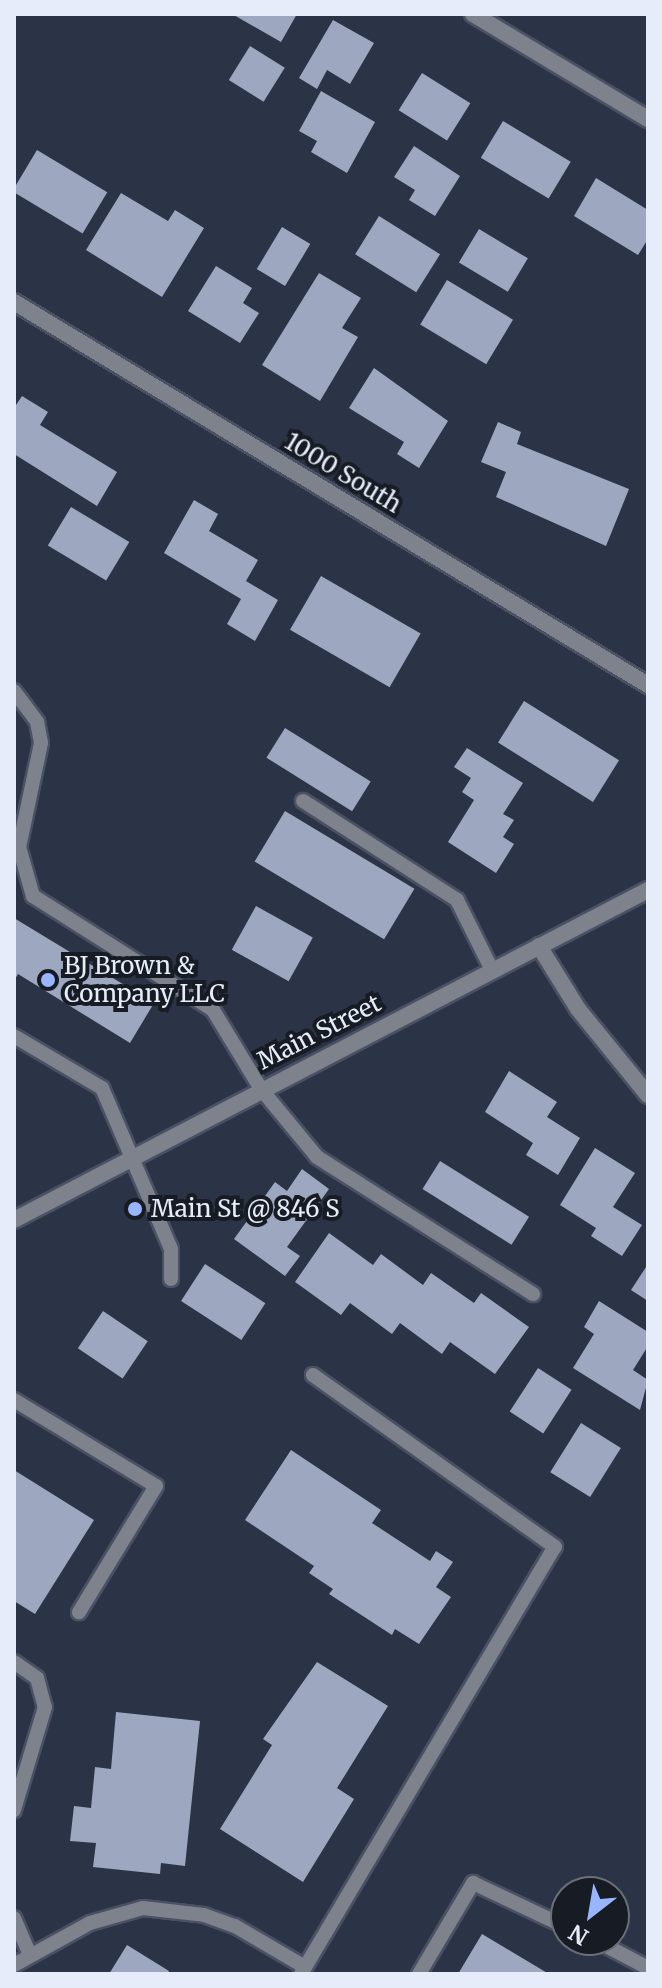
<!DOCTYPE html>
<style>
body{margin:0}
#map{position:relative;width:662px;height:1988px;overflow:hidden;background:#2b3346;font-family:Merriweather,serif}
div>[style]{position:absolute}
.building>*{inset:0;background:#9da7bf;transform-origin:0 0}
.roads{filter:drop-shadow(2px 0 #495163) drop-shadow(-2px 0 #495163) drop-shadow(0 2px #495163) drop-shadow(0 -2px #495163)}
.service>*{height:14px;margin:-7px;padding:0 7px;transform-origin:7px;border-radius:7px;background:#7e828d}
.minor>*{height:16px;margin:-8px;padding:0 8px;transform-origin:8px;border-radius:8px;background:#7e828d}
.tertiary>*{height:16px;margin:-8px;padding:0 8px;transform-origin:8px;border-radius:8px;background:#7e828d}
.dots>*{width:22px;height:22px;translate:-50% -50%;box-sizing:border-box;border:4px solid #171b24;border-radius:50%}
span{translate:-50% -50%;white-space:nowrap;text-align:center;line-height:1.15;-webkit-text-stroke:8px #171b24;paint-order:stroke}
.street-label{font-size:24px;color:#e6ecf9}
.poi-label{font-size:24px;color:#e6ecf9}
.left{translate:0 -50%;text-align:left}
.frame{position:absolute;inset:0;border:16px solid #e6ecf9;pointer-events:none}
.north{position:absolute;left:550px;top:1876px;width:80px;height:80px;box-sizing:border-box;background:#171b24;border:2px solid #6a6f79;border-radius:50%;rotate:211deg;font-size:22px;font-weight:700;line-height:32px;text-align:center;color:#e6ecf9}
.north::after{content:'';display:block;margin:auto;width:28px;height:36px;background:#99b5fd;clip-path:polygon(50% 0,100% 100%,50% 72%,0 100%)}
</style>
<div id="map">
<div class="building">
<i style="clip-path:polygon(232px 14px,297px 14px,281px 42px)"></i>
<i style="clip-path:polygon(333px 20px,374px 43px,350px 84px,327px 70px,317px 89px,299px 78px)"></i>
<i style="left:250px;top:46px;width:41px;height:40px;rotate:32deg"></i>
<i style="left:422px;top:73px;width:57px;height:44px;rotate:32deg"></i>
<i style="clip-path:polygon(321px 91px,375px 122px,347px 173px,311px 152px,317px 141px,299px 131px)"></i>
<i style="left:503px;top:121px;width:79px;height:43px;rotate:31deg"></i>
<i style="clip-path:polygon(414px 146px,460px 176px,435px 216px,409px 200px,415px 190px,394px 177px)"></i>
<i style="left:37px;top:150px;width:82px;height:48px;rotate:31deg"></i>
<i style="clip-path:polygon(596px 178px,648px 210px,648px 239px,638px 255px,574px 216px)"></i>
<i style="clip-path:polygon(121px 193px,168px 221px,175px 210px,204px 228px,162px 297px,86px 250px)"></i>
<i style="left:379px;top:216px;width:72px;height:45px;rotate:32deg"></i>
<i style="left:282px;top:227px;width:33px;height:49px;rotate:31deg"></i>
<i style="left:479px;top:229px;width:57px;height:39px;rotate:31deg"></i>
<i style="clip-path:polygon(216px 266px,252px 288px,243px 303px,259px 313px,240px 343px,188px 311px)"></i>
<i style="clip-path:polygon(319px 273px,361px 298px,342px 328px,358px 337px,320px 401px,262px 365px)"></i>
<i style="left:447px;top:280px;width:77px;height:52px;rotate:31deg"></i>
<i style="clip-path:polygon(374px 368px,448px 421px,419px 468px,397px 454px,404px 442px,349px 408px)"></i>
<i style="clip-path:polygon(22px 396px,48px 412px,40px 425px,117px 472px,97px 506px,14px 454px,14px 408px)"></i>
<i style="clip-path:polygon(498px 422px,521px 432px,517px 444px,629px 489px,606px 546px,496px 497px,506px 472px,481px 462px)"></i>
<i style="clip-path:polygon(194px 500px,218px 514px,209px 531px,258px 560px,246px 581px,278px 600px,255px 641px,227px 624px,241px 599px,164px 553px)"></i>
<i style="left:71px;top:507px;width:68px;height:45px;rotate:31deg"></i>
<i style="left:321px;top:576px;width:115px;height:62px;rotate:30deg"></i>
<i style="left:524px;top:701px;width:112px;height:49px;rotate:32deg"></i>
<i style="left:285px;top:728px;width:101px;height:35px;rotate:32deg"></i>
<i style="clip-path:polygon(467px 748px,523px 783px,503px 814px,514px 820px,503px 837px,514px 844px,496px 873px,448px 842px,474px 800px,462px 792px,471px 778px,454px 767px)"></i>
<i style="left:285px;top:811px;width:151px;height:59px;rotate:31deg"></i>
<i style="left:256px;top:906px;width:65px;height:50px;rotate:29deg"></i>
<i style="clip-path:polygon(14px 918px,154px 1003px,130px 1043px,18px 974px,14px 981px)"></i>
<i style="clip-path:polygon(509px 1071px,557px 1102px,547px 1117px,580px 1138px,558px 1175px,526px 1155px,533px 1143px,485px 1112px)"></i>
<i style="clip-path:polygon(595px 1148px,635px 1173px,613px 1207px,642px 1225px,622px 1256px,591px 1236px,596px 1228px,560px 1205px)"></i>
<i style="left:440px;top:1161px;width:105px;height:33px;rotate:32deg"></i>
<i style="clip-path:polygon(302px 1169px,329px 1189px,287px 1247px,300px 1256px,285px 1276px,234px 1239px,275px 1182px,287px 1191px)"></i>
<i style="clip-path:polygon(329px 1233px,373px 1265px,381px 1254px,423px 1285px,431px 1273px,474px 1303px,481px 1293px,529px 1327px,495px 1374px,450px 1342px,442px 1354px,400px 1323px,392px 1334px,350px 1303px,341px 1315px,295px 1282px)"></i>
<i style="left:205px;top:1264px;width:72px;height:44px;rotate:33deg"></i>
<i style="clip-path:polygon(648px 1264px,648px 1301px,631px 1290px)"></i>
<i style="clip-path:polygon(599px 1301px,648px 1332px,648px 1346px,633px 1370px,648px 1380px,640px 1410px,573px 1368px,594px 1334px,584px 1327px)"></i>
<i style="left:103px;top:1311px;width:54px;height:45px;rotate:34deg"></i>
<i style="left:538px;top:1368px;width:40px;height:52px;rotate:33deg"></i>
<i style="left:581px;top:1423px;width:47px;height:58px;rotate:32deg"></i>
<i style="clip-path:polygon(291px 1450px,381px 1510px,372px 1523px,430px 1561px,436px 1551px,453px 1562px,436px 1587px,451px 1597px,419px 1644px,395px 1629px,392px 1635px,329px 1594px,333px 1589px,309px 1573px,314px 1566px,245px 1520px)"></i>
<i style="clip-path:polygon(14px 1470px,94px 1520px,35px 1614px,14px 1601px)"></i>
<i style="clip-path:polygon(317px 1662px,388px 1706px,337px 1788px,354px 1799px,303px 1882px,220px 1829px,272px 1745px,263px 1739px)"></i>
<i style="clip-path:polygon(116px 1712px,200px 1721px,185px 1866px,161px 1863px,160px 1874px,93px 1867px,96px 1843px,70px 1841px,74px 1806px,91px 1808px,95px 1767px,111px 1769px)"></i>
<i style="clip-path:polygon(482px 1934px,549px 1974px,458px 1974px)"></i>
<i style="clip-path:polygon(127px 1945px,169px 1971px,167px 1974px,109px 1974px)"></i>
</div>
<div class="roads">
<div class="service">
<i style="left:14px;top:691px;width:39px;rotate:53deg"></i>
<i style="left:37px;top:722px;width:21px;rotate:79deg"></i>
<i style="left:41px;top:743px;width:106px;rotate:101.9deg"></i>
<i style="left:19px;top:847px;width:51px;rotate:74.1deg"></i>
<i style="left:33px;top:896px;width:213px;rotate:32.3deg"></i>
<i style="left:213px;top:1010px;width:92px;rotate:58.7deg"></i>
<i style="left:261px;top:1089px;width:88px;rotate:50.5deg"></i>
<i style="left:317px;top:1157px;width:256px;rotate:32.4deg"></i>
<i style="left:303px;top:801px;width:183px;rotate:32.7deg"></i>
<i style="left:457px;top:900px;width:78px;rotate:63.4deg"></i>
<i style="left:14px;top:1036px;width:102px;rotate:30.6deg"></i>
<i style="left:102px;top:1088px;width:175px;rotate:66.8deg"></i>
<i style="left:171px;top:1249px;width:30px;rotate:90deg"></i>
<i style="left:14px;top:1400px;width:166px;rotate:31.2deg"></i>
<i style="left:156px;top:1486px;width:148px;rotate:121.4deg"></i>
<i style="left:14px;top:1662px;width:28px;rotate:35deg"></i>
<i style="left:37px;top:1678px;width:30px;rotate:75deg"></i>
<i style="left:45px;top:1707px;width:108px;rotate:106.8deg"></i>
<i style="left:14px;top:1918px;width:40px;rotate:66.6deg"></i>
<i style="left:595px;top:1940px;width:60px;rotate:27.8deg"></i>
<i style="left:14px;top:1965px;width:87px;rotate:-28.9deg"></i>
<i style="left:90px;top:1923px;width:55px;rotate:-15.8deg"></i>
<i style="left:143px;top:1908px;width:61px;rotate:6.5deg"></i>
<i style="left:204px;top:1915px;width:33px;rotate:20deg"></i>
<i style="left:235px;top:1926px;width:81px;rotate:30.4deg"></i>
<i style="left:301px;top:1974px;width:497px;rotate:-59.3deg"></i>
<i style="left:555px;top:1547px;width:297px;rotate:-144.6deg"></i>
<i style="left:419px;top:1974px;width:106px;rotate:-59.3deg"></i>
<i style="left:473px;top:1883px;width:103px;rotate:25.3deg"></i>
</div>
<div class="minor">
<i style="left:473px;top:14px;width:204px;rotate:31deg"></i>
<i style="left:14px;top:302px;width:741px;rotate:31.14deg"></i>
<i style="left:539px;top:946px;width:74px;rotate:58.2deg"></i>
<i style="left:578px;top:1009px;width:111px;rotate:50.9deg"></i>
</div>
<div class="tertiary">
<i style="left:14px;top:1220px;width:715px;rotate:-27.5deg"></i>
</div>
</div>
<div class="dots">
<i style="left:48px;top:980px;background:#99b5fd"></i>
<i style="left:135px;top:1209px;background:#99b5fd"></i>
</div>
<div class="street-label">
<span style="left:343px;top:473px;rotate:31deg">1000 South</span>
<span style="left:319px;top:1032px;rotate:-27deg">Main Street</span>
</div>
<div class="poi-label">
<span class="left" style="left:64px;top:980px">BJ Brown &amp;<br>Company LLC</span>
<span class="left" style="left:151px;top:1209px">Main St @ 846 S</span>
</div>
<div class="frame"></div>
<div class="north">N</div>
</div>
